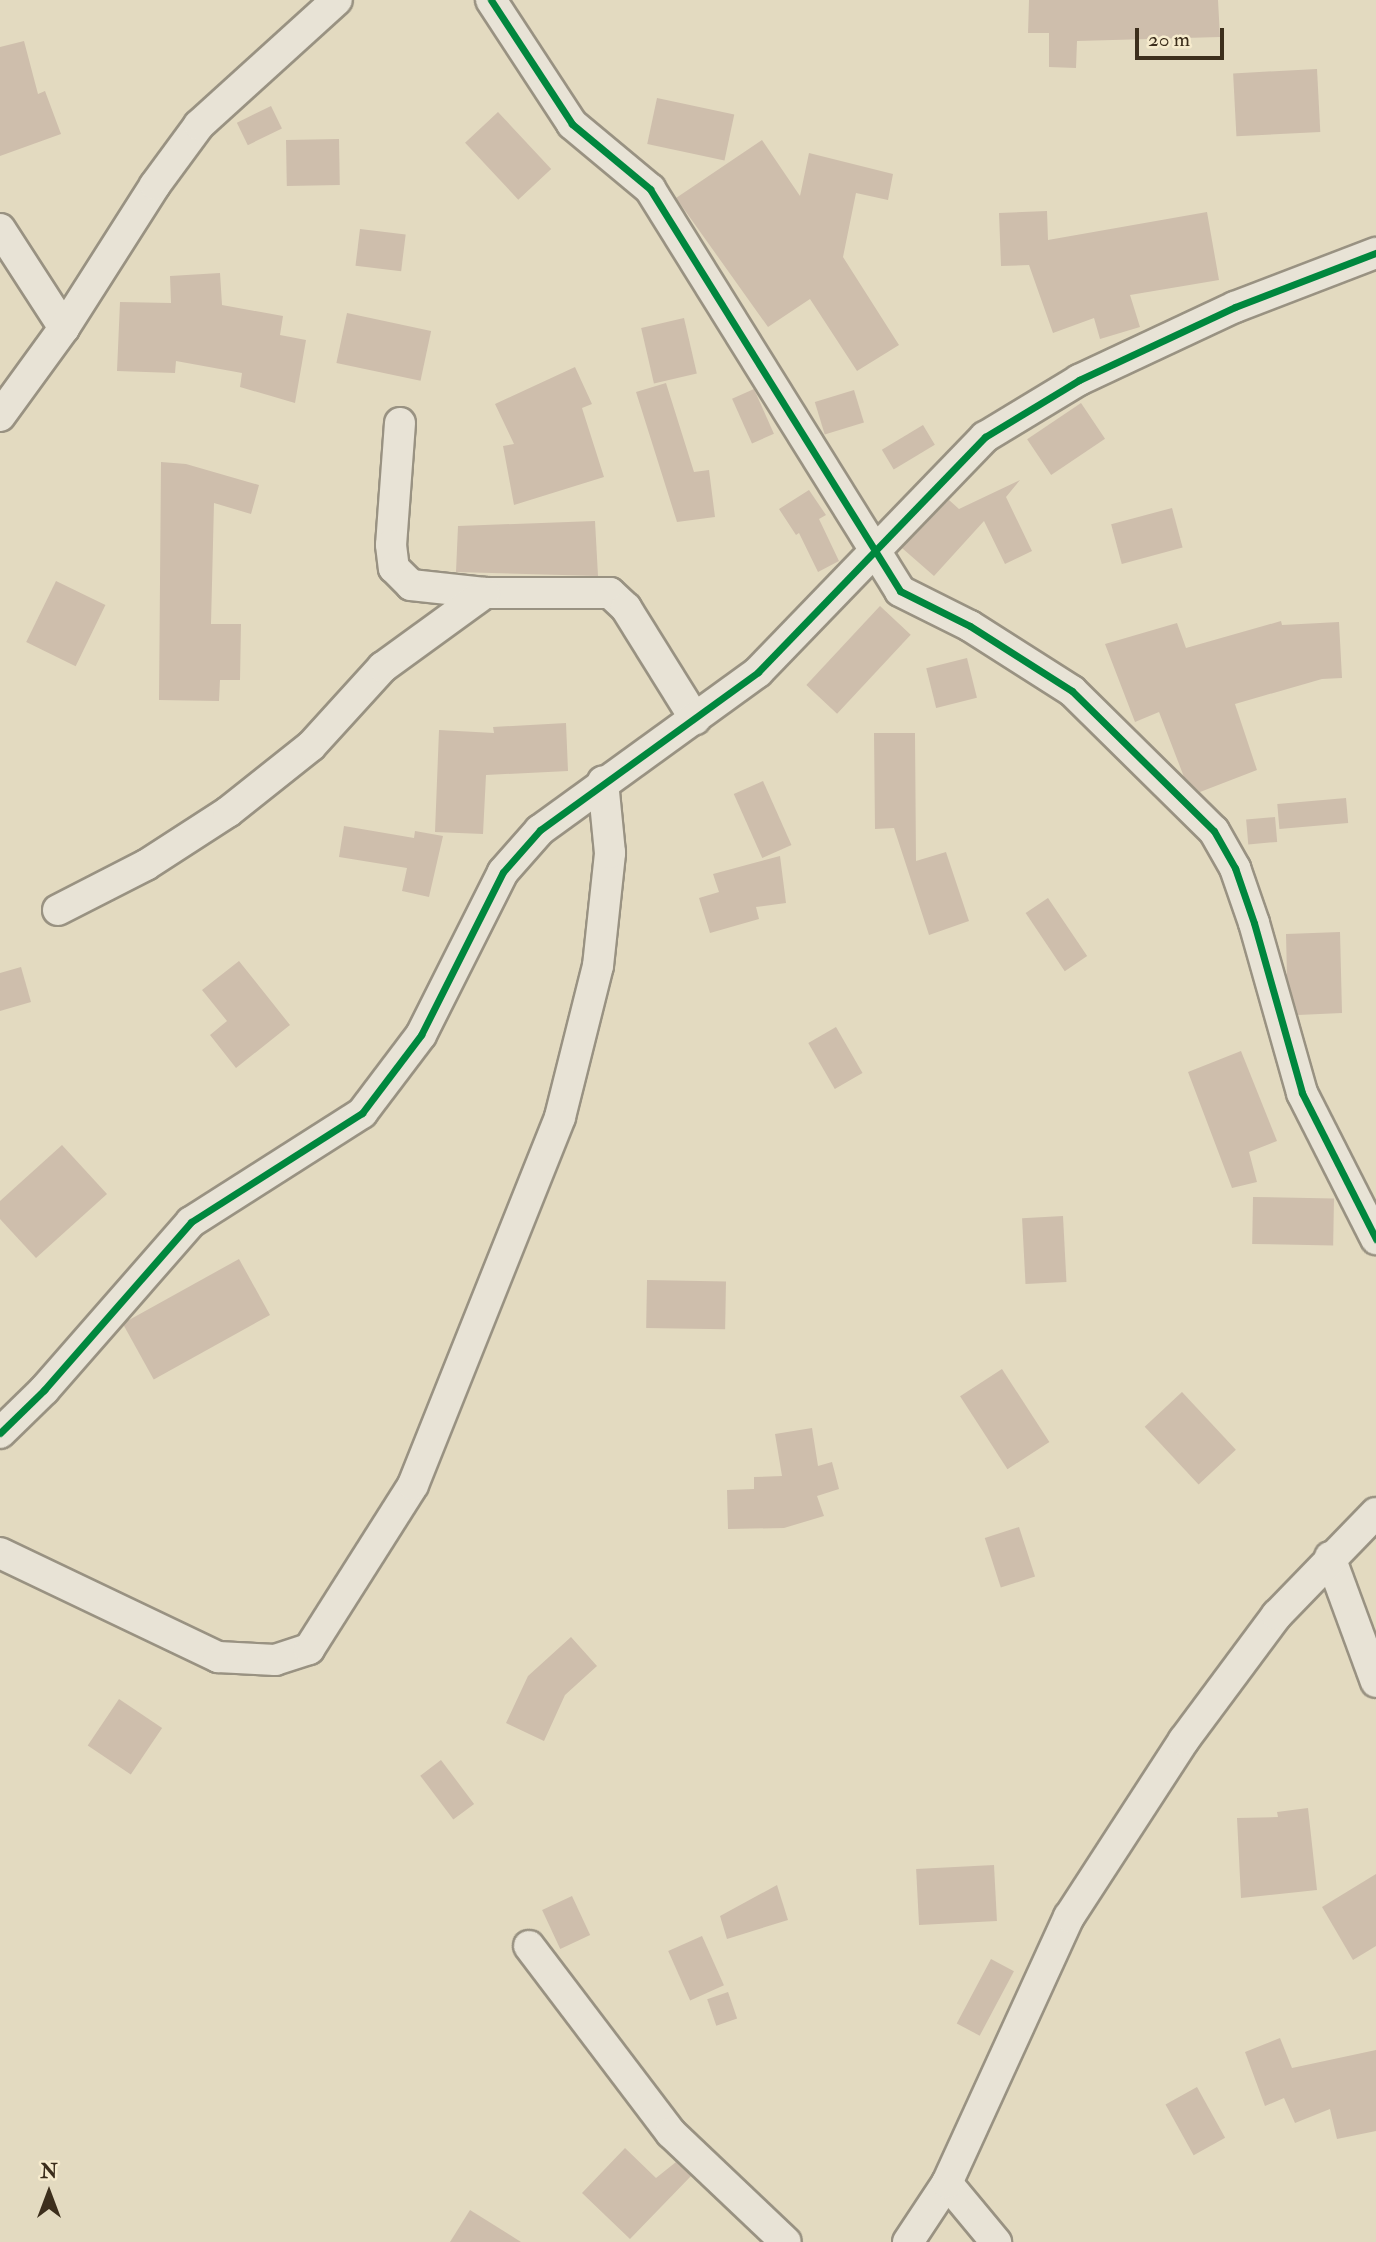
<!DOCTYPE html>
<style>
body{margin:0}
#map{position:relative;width:1376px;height:2242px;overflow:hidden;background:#e3dac0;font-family:"IM FELL Double Pica",serif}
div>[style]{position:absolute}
.building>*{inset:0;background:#cebeac;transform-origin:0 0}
.roads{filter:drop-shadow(2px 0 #999282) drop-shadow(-2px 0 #999282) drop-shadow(0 2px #999282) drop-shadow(0 -2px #999282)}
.street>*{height:30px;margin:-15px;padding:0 15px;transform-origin:15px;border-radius:15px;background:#e8e3d6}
.cycleway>*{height:7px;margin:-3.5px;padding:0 3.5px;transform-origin:3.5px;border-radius:3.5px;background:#00873e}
span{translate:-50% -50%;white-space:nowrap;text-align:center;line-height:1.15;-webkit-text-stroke:6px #f6ebcd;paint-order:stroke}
.north{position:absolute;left:14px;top:2158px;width:70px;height:70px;-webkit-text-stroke:5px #f6ebcd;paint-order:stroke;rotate:0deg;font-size:19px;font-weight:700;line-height:28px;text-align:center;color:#3c2e1c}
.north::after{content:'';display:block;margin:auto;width:24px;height:32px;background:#3c2e1c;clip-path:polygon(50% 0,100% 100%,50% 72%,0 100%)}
.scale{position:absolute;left:1135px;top:28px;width:89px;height:32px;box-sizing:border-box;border:4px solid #3c2e1c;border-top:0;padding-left:9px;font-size:21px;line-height:24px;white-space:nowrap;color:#3c2e1c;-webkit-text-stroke:5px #f6ebcd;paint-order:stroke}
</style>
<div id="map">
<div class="building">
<i style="clip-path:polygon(1029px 0,1218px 0,1220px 37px,1077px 41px,1076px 68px,1049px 67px,1049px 33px,1028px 33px)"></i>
<i style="clip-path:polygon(24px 41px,38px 94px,45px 91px,61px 134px,0 156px,0 47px)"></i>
<i style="left:1317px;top:69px;width:63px;height:84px;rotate:87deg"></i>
<i style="left:657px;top:98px;width:79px;height:47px;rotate:12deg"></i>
<i style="left:271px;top:106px;width:25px;height:38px;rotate:64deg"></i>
<i style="left:498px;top:112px;width:78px;height:45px;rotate:47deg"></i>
<i style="left:339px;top:139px;width:46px;height:53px;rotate:89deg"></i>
<i style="clip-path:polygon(762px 140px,800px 196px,809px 153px,893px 174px,888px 200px,856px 193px,843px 257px,899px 345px,857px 371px,810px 299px,768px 327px,676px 198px)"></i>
<i style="clip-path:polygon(1047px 211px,1048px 240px,1207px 212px,1219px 280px,1130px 295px,1140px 327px,1100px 339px,1094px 318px,1053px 333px,1029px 265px,1001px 266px,999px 213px)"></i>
<i style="left:360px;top:229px;width:46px;height:37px;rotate:7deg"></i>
<i style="clip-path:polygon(220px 273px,222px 305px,283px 316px,280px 335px,306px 340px,295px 403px,240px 387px,242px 373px,176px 361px,175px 373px,117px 371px,120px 302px,171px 303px,170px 276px)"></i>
<i style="left:347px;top:313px;width:86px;height:51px;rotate:12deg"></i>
<i style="left:684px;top:318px;width:57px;height:44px;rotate:77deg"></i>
<i style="clip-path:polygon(575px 367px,592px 404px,582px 408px,604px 477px,514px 505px,503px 446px,514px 444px,495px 404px)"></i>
<i style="clip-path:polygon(666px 383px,694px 472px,709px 470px,715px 517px,677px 522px,636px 392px)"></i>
<i style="left:754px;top:389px;width:49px;height:24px;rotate:66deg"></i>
<i style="left:854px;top:390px;width:34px;height:41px;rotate:73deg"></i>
<i style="left:1081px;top:403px;width:43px;height:65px;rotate:56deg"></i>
<i style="left:923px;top:425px;width:23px;height:48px;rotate:59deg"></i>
<i style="clip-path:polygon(161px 462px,186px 464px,259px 485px,251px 514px,214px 503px,211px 624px,241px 624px,240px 680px,220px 680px,219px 701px,159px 700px)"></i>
<i style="clip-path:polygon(1020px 480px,1006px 497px,1032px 551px,1005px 564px,984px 521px,934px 576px,902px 548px,949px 500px,959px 509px)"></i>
<i style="clip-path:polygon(809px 490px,826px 515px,819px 519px,839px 561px,818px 572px,799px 533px,796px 535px,779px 509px)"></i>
<i style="left:1172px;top:508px;width:41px;height:63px;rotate:75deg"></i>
<i style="clip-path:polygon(595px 521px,598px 576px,456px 572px,458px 526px)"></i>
<i style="left:56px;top:581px;width:55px;height:68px;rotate:26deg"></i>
<i style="left:880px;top:606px;width:42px;height:108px;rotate:43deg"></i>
<i style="clip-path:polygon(1281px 621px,1282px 625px,1339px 622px,1342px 678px,1322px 679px,1235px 704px,1257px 770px,1200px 792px,1184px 777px,1159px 712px,1135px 722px,1105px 644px,1177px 623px,1186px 648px)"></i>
<i style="left:967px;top:658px;width:41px;height:42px;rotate:76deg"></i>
<i style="clip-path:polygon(566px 723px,568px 771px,486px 775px,483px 834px,435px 832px,439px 730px,494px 733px,493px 727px)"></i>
<i style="clip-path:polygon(874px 733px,915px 733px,916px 861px,946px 852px,969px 921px,929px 935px,894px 828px,875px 829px)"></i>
<i style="left:763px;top:781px;width:70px;height:32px;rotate:66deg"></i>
<i style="left:1346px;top:798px;width:25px;height:69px;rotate:85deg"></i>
<i style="left:1275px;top:817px;width:25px;height:29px;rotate:85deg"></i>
<i style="clip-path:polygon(344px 826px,414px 838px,415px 831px,443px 836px,429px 897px,402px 891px,407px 868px,339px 857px)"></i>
<i style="clip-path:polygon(780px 856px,786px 903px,756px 907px,759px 919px,710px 933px,699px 898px,719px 892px,713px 874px)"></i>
<i style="left:1048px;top:898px;width:70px;height:27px;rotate:56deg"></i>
<i style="clip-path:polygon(1340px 932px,1342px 1013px,1298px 1015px,1287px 977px,1286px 934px)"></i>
<i style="clip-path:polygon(239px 961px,290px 1025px,236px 1068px,210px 1035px,227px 1021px,202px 990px)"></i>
<i style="clip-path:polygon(21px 967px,31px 1002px,0 1011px,0 973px)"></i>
<i style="left:836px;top:1027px;width:53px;height:32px;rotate:60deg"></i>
<i style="clip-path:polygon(1241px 1051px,1277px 1141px,1249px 1152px,1257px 1182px,1232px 1188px,1188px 1072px)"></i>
<i style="clip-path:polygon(62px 1145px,107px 1194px,36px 1258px,0 1219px,0 1201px)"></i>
<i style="left:1253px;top:1197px;width:81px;height:47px;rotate:1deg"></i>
<i style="left:1063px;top:1216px;width:66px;height:41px;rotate:87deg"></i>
<i style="left:239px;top:1259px;width:64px;height:133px;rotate:61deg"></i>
<i style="left:647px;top:1280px;width:79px;height:48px;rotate:1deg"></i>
<i style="left:1002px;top:1369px;width:87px;height:50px;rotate:57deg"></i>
<i style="left:1182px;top:1392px;width:79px;height:51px;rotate:47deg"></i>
<i style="clip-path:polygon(812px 1428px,818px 1466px,832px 1462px,839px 1489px,817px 1496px,824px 1516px,784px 1528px,728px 1529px,727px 1490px,754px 1489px,754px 1477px,782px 1476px,775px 1434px)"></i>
<i style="left:1019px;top:1527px;width:52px;height:36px;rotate:72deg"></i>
<i style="clip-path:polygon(571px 1637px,597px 1666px,565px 1695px,544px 1741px,506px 1723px,528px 1676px)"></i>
<i style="left:119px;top:1699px;width:52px;height:56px;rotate:34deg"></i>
<i style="left:441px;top:1760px;width:55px;height:26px;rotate:53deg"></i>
<i style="clip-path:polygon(1308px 1808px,1317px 1890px,1241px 1898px,1237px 1818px,1278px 1817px,1277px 1812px)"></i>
<i style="left:994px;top:1865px;width:56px;height:78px;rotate:87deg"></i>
<i style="clip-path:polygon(1376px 1874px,1376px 1946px,1353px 1960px,1322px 1907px)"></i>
<i style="clip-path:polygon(777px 1885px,788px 1920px,727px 1939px,720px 1916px)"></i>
<i style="left:572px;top:1896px;width:43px;height:33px;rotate:65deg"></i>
<i style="left:702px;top:1936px;width:54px;height:37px;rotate:66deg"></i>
<i style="left:991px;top:1959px;width:26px;height:73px;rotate:28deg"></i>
<i style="left:728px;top:1992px;width:28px;height:22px;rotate:71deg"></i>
<i style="clip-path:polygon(1280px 2038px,1292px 2068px,1376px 2050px,1376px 2131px,1337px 2139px,1330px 2109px,1295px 2123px,1284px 2098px,1265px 2106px,1245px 2052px)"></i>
<i style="left:1197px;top:2087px;width:58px;height:36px;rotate:61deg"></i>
<i style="clip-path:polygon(625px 2148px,656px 2178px,676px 2162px,691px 2176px,630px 2239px,582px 2193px)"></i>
<i style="clip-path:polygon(470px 2210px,521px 2242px,450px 2242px)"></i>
</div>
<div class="roads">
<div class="street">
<i style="left:491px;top:0;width:148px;rotate:56.8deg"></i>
<i style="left:572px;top:124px;width:102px;rotate:39.8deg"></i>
<i style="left:650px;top:189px;width:473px;rotate:58.1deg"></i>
<i style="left:900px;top:591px;width:78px;rotate:26.6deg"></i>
<i style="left:970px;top:626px;width:121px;rotate:32.5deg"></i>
<i style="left:1072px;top:691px;width:199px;rotate:44.6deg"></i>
<i style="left:1214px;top:831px;width:43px;rotate:60.4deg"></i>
<i style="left:1235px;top:868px;width:58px;rotate:70.9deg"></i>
<i style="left:1254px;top:923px;width:177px;rotate:74.2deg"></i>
<i style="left:1302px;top:1093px;width:164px;rotate:63.1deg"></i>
<i style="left:0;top:229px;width:118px;rotate:57.1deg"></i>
<i style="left:0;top:416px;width:109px;rotate:-54deg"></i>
<i style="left:64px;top:328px;width:169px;rotate:-57.5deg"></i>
<i style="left:155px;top:185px;width:74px;rotate:-53.7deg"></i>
<i style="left:199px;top:125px;width:186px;rotate:-42.2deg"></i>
<i style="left:400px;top:423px;width:122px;rotate:94.2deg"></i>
<i style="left:391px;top:545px;width:23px;rotate:83deg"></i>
<i style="left:394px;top:568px;width:24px;rotate:45deg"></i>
<i style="left:411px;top:585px;width:74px;rotate:6.2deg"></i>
<i style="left:485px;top:593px;width:125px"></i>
<i style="left:610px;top:593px;width:22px;rotate:43deg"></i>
<i style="left:626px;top:608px;width:131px;rotate:58.1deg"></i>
<i style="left:58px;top:910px;width:99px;rotate:-27.1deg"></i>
<i style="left:146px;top:865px;width:98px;rotate:-32.9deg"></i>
<i style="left:228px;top:812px;width:106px;rotate:-38.5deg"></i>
<i style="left:311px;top:746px;width:107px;rotate:-47.7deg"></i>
<i style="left:383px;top:667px;width:126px;rotate:-36deg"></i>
<i style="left:0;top:1433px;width:62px;rotate:-44.3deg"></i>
<i style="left:44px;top:1390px;width:223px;rotate:-48.8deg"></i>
<i style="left:191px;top:1222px;width:203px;rotate:-32.5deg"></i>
<i style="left:362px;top:1113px;width:98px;rotate:-52.9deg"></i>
<i style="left:421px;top:1035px;width:182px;rotate:-63.3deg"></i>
<i style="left:503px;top:872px;width:56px;rotate:-48.6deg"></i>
<i style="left:540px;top:830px;width:269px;rotate:-35.9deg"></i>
<i style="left:758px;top:672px;width:327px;rotate:-46deg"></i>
<i style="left:985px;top:437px;width:110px;rotate:-31.2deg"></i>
<i style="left:1079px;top:380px;width:172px;rotate:-25.1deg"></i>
<i style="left:1235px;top:307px;width:151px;rotate:-21deg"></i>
<i style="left:0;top:1553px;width:242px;rotate:25.5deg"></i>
<i style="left:218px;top:1657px;width:57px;rotate:3deg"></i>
<i style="left:275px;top:1660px;width:36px;rotate:-18deg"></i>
<i style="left:309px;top:1649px;width:194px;rotate:-57.6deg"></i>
<i style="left:413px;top:1485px;width:396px;rotate:-68.2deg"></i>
<i style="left:560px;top:1117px;width:156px;rotate:-75.9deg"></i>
<i style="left:598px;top:966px;width:114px;rotate:-83.9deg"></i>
<i style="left:610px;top:853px;width:72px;rotate:-95.6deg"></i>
<i style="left:1330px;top:1557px;width:133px;rotate:69.8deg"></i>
<i style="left:529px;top:1946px;width:235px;rotate:52.8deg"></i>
<i style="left:671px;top:2133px;width:158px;rotate:43.5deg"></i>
<i style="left:947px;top:2183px;width:77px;rotate:50.3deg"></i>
<i style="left:908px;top:2242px;width:71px;rotate:-56.5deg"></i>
<i style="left:947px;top:2183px;width:293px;rotate:-65.4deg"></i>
<i style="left:1069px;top:1917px;width:211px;rotate:-57deg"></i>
<i style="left:1184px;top:1740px;width:156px;rotate:-53.4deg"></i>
<i style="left:1277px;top:1615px;width:142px;rotate:-45.9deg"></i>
</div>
</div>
<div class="cycleway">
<i style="left:491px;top:0;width:148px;rotate:56.8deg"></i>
<i style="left:572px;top:124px;width:102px;rotate:39.8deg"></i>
<i style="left:650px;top:189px;width:473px;rotate:58.1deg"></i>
<i style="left:900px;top:591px;width:78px;rotate:26.6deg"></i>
<i style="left:970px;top:626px;width:121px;rotate:32.5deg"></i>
<i style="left:1072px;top:691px;width:199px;rotate:44.6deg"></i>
<i style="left:1214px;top:831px;width:43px;rotate:60.4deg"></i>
<i style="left:1235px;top:868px;width:58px;rotate:70.9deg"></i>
<i style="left:1254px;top:923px;width:177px;rotate:74.2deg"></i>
<i style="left:1302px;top:1093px;width:164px;rotate:63.1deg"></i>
<i style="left:0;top:1433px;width:62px;rotate:-44.3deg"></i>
<i style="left:44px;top:1390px;width:223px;rotate:-48.8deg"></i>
<i style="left:191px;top:1222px;width:203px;rotate:-32.5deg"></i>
<i style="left:362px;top:1113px;width:98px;rotate:-52.9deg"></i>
<i style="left:421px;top:1035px;width:182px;rotate:-63.3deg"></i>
<i style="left:503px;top:872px;width:56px;rotate:-48.6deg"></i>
<i style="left:540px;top:830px;width:269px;rotate:-35.9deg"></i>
<i style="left:758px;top:672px;width:327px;rotate:-46deg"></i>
<i style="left:985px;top:437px;width:110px;rotate:-31.2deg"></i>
<i style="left:1079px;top:380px;width:172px;rotate:-25.1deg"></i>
<i style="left:1235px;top:307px;width:151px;rotate:-21deg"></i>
</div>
<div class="north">N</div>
<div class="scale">20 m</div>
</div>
